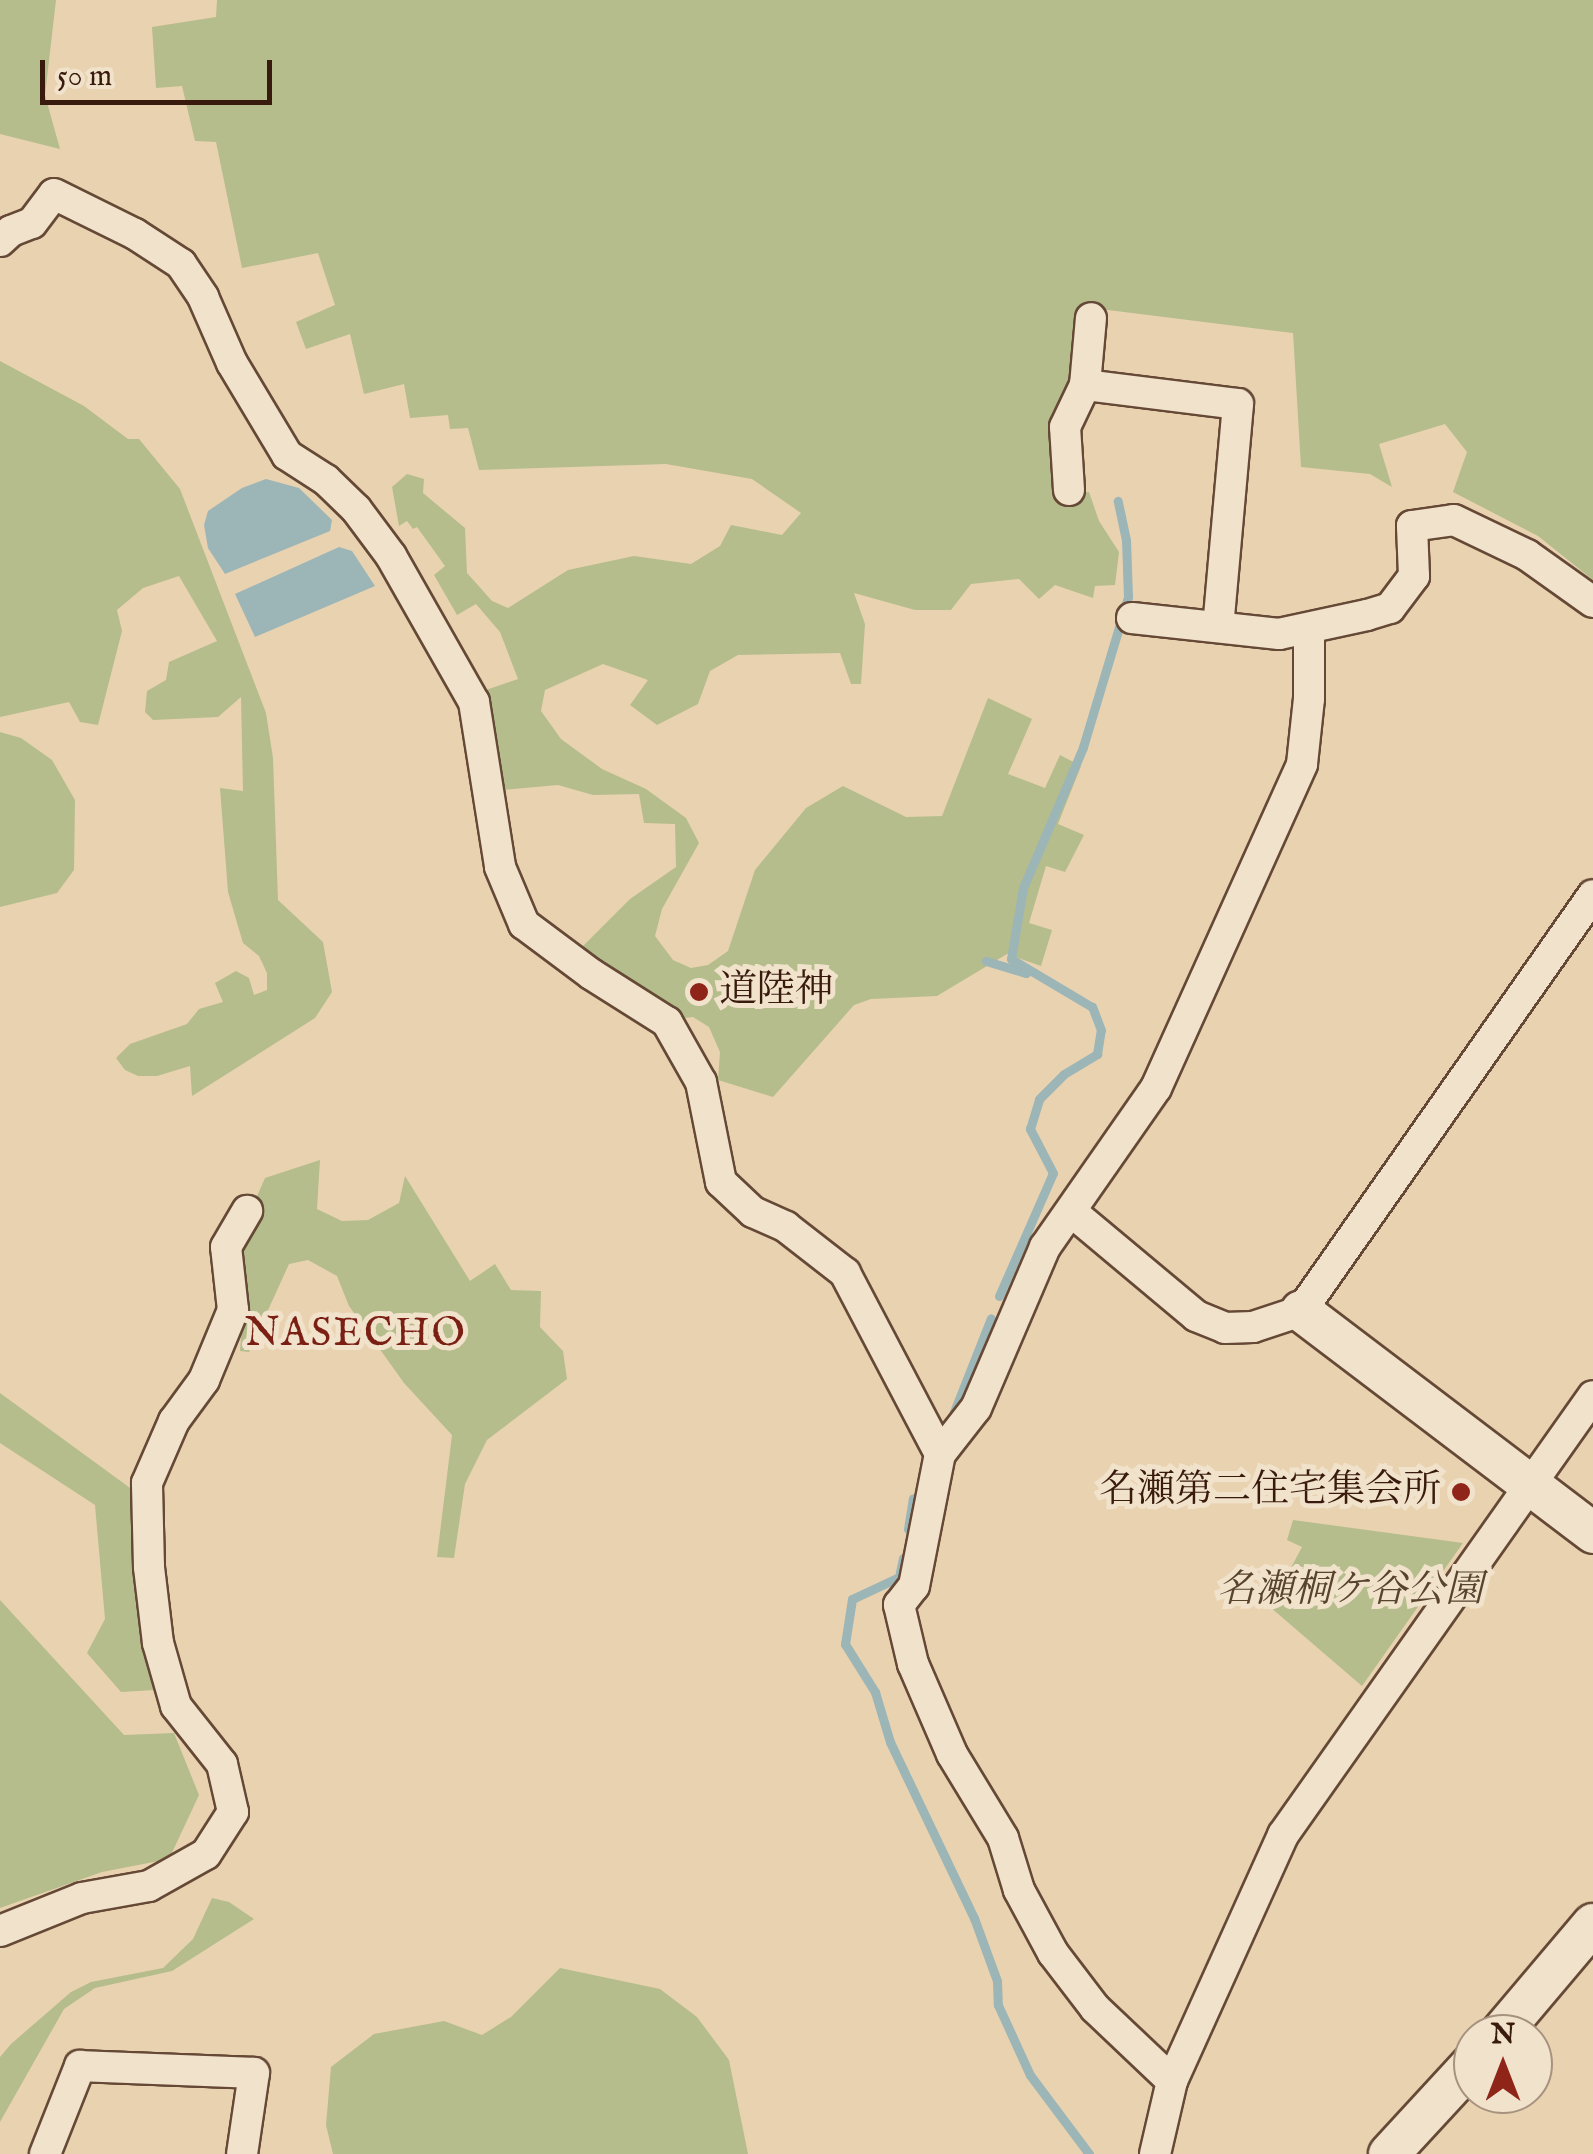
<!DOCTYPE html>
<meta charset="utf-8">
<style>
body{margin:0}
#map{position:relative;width:1593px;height:2154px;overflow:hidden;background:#e9d2b0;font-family:"IM FELL English","Noto Serif JP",serif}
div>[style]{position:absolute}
.green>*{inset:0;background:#b5bd8c}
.water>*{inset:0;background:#9cb5b7}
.stream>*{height:9px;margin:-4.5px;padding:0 4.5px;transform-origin:4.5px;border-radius:4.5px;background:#9cb5b7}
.roads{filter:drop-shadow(2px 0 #654936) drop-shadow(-2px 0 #654936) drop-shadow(0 2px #654936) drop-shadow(0 -2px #654936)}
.street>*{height:30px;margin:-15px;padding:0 15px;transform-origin:15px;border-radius:15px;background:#f1e2cc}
.secondary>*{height:40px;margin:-20px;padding:0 20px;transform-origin:20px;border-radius:20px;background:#f1e2cc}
.dots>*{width:28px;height:28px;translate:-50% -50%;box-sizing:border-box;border:5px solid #f1e2cc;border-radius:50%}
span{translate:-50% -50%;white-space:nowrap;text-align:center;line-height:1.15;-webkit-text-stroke:10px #f1e2cc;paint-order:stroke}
.poi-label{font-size:38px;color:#391b0d}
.left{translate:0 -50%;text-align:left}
.right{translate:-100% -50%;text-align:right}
.park-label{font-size:38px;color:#58442d;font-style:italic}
.neighbourhood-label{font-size:40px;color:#7a1f14;letter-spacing:2.5px}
.north{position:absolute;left:1453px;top:2014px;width:100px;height:100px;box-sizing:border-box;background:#f1e2cc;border:2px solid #a79280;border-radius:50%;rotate:0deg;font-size:28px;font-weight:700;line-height:40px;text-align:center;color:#391b0d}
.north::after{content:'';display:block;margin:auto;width:35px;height:45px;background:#8f2418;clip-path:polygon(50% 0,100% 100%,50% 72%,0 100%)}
.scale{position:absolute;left:40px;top:60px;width:232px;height:45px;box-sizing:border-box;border:5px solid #391b0d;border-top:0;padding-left:12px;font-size:30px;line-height:35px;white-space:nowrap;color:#391b0d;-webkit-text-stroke:8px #f1e2cc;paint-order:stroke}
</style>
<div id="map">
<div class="green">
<i style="clip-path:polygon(0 0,56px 0,45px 95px,60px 149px,0 134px)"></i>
<i style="clip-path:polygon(217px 0,1593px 0,1593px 580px,1538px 536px,1453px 492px,1467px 452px,1445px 424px,1379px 444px,1392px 487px,1370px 474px,1301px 467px,1293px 333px,1084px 307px,1065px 493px,1089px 492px,1099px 521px,1119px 552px,1115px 585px,1095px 586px,1093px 598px,1055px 585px,1039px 599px,1019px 579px,971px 584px,951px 610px,915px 610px,854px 593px,865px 624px,861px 684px,851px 684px,840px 653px,738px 655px,710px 671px,698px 704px,657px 725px,630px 705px,648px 680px,603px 664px,545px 690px,541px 711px,561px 739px,602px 769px,646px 789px,686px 818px,699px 843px,662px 909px,655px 936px,673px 960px,691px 968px,708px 965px,728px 951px,755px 870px,806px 808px,843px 786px,906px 817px,942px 816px,988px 698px,1032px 719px,1008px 774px,1045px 788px,1060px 755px,1081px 766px,1058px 824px,1084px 835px,1065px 872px,1046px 866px,1029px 923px,1052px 930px,1041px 966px,1007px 954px,937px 996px,871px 999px,854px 1005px,773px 1097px,718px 1080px,720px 1052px,709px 1027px,693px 1017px,668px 1020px,580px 949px,630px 899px,676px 867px,675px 824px,644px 823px,639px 794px,593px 795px,558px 785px,501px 790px,477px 693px,518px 679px,500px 632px,476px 604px,457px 615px,434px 575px,445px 566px,417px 527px,413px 529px,407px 521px,399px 526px,392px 487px,407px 474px,424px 479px,423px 493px,465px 528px,467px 573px,492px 601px,508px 608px,568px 570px,634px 556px,691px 564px,720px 546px,731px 525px,782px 535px,801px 513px,752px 479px,666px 464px,479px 470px,468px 428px,450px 429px,448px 415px,410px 418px,404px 384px,364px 394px,350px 334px,306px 349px,296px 322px,335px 305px,318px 253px,242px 268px,216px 142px,195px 141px,182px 86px,156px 88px,152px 27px,216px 17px)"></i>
<i style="clip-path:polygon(0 361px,84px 406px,128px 439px,139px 439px,180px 489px,266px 713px,273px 758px,278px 900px,323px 942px,332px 992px,315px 1018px,192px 1096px,190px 1066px,157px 1076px,138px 1076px,125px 1070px,116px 1058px,130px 1044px,187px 1024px,199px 1009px,223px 1002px,215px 983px,236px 971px,249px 978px,254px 995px,267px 990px,267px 973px,259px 956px,243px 943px,228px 892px,220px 788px,243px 791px,241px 697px,218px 717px,153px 720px,145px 712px,147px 691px,166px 680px,169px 662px,217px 641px,179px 576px,143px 588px,117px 610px,122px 631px,98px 725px,80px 722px,69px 702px,0 717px)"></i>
<i style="clip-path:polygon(0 732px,21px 738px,52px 760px,75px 800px,74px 870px,57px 893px,0 907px)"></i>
<i style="clip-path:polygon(320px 1160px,317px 1209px,342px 1221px,368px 1220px,399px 1203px,405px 1176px,470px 1281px,495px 1264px,511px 1290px,541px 1291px,540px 1327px,563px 1351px,567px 1379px,487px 1440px,465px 1484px,454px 1558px,437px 1557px,452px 1435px,404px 1383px,349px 1306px,337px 1276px,308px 1260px,289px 1264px,249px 1352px,240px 1351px,243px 1312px,233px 1251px,265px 1178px)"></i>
<i style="clip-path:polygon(0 1393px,137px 1493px,138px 1619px,155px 1690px,121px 1692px,87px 1653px,105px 1619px,95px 1505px,0 1443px)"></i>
<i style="clip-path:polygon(1293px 1520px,1463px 1543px,1362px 1686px,1270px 1607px,1302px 1547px,1287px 1540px)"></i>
<i style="clip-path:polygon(0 1600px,124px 1735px,174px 1733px,199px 1795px,169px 1859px,102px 1872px,0 1908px)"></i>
<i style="clip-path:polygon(212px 1898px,229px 1902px,254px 1919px,172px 1971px,95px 1988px,64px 2009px,0 2122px,0 2057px,11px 2044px,71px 1992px,91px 1982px,163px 1968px,193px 1939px)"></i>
<i style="clip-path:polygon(560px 1968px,660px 1989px,697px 2017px,729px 2060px,748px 2154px,333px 2154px,326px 2125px,331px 2067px,374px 2034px,444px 2021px,482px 2035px,511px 2017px)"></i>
</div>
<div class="water">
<i style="clip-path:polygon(266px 479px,299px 488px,332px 520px,330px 531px,225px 574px,208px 548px,204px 525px,208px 511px,242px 488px)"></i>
<i style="clip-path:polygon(339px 547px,352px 551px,375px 586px,255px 637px,235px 594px)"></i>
</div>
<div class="stream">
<i style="left:986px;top:961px;width:42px;rotate:16.7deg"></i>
<i style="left:999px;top:1296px;width:134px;rotate:-66.3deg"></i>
<i style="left:1053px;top:1173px;width:50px;rotate:-117.6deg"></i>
<i style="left:1030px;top:1129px;width:31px;rotate:-73deg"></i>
<i style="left:1039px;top:1099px;width:35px;rotate:-45deg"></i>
<i style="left:1064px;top:1074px;width:39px;rotate:-31deg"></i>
<i style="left:1097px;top:1054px;width:24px;rotate:-81deg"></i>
<i style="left:1101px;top:1030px;width:25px;rotate:-111deg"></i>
<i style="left:1092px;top:1007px;width:94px;rotate:-149.3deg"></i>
<i style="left:1011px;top:959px;width:72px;rotate:-80.4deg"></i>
<i style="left:1023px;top:888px;width:153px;rotate:-66.9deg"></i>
<i style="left:1083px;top:747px;width:157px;rotate:-73.3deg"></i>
<i style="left:1128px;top:597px;width:57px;rotate:-92deg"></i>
<i style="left:1126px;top:540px;width:40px;rotate:-102deg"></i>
<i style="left:952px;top:1417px;width:106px;rotate:-68.5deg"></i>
<i style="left:908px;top:1529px;width:31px;rotate:-81deg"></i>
<i style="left:903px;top:1558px;width:19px;rotate:102deg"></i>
<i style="left:899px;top:1577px;width:52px;rotate:154.9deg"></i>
<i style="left:852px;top:1599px;width:46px;rotate:98.8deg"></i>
<i style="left:845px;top:1644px;width:57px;rotate:58deg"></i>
<i style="left:875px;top:1692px;width:52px;rotate:73.3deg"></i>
<i style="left:890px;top:1742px;width:195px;rotate:64.5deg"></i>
<i style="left:974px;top:1918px;width:67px;rotate:69.9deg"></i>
<i style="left:997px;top:1981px;width:24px;rotate:88deg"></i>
<i style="left:998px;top:2005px;width:77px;rotate:65.4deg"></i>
<i style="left:1030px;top:2075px;width:99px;rotate:53.2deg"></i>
</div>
<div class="roads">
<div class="street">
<i style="left:0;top:241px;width:15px;rotate:-42deg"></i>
<i style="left:11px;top:231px;width:22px;rotate:-21deg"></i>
<i style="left:32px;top:223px;width:36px;rotate:-53deg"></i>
<i style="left:54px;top:194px;width:90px;rotate:26.3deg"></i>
<i style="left:135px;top:234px;width:55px;rotate:33.1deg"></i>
<i style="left:181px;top:264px;width:40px;rotate:56deg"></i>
<i style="left:203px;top:297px;width:72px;rotate:66.3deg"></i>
<i style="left:232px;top:363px;width:107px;rotate:59.1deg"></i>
<i style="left:287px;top:455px;width:46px;rotate:32.7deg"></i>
<i style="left:326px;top:480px;width:42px;rotate:44deg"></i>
<i style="left:356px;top:509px;width:59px;rotate:53.3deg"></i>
<i style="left:391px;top:556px;width:168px;rotate:60.4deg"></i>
<i style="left:474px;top:702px;width:167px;rotate:81deg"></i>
<i style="left:500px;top:867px;width:62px;rotate:67.2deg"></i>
<i style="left:524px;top:924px;width:84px;rotate:36.7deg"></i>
<i style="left:591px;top:974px;width:90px;rotate:32.3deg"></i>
<i style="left:667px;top:1022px;width:69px;rotate:60.5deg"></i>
<i style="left:701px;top:1082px;width:102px;rotate:78.7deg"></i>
<i style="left:721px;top:1182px;width:44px;rotate:43.2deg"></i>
<i style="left:753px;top:1212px;width:36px;rotate:24deg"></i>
<i style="left:786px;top:1227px;width:75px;rotate:37.9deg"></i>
<i style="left:845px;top:1273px;width:204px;rotate:62.3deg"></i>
<i style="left:1085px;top:385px;width:154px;rotate:7.1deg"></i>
<i style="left:1238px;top:404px;width:223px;rotate:95.1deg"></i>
<i style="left:1069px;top:490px;width:63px;rotate:-93.6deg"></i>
<i style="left:1065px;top:427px;width:47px;rotate:-64.5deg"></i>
<i style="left:1085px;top:385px;width:67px;rotate:-84.9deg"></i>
<i style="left:1132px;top:618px;width:148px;rotate:6.2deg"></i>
<i style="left:1279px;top:634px;width:90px;rotate:-12.2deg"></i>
<i style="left:1367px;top:615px;width:24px;rotate:-17deg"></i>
<i style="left:1390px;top:608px;width:40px;rotate:-53deg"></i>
<i style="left:1414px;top:576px;width:50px;rotate:-92.3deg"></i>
<i style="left:1412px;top:526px;width:42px;rotate:-8.1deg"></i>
<i style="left:1454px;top:520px;width:81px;rotate:25.6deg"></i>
<i style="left:1527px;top:555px;width:81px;rotate:35.5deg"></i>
<i style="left:1073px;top:1213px;width:160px;rotate:39.9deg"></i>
<i style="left:1196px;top:1316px;width:31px;rotate:22deg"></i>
<i style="left:1225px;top:1328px;width:28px;rotate:-2deg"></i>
<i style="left:1253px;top:1327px;width:51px;rotate:-18.4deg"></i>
<i style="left:1301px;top:1311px;width:508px;rotate:-54.93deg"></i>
<i style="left:0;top:1931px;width:88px;rotate:-21.9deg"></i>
<i style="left:82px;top:1898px;width:68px;rotate:-10.2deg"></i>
<i style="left:149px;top:1886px;width:65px;rotate:-29.3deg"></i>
<i style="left:206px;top:1854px;width:50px;rotate:-57.3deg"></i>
<i style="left:233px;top:1812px;width:49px;rotate:-102.9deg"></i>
<i style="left:222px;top:1764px;width:74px;rotate:-128.4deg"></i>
<i style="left:176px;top:1706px;width:66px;rotate:-105.9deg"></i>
<i style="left:158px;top:1643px;width:77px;rotate:-96.8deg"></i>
<i style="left:149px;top:1567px;width:84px;rotate:-91.4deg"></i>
<i style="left:147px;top:1483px;width:68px;rotate:-66.5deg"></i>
<i style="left:174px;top:1421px;width:51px;rotate:-53.8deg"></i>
<i style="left:204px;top:1380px;width:76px;rotate:-67.5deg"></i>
<i style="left:233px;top:1310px;width:63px;rotate:-96.3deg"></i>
<i style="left:226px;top:1247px;width:42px;rotate:-59.7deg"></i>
<i style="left:1172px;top:2081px;width:106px;rotate:-136.5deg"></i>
<i style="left:1095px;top:2008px;width:69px;rotate:-127.4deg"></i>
<i style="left:1053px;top:1953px;width:72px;rotate:-118.4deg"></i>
<i style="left:1019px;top:1890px;width:54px;rotate:-107.1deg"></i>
<i style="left:1003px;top:1838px;width:98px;rotate:-121.3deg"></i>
<i style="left:952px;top:1754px;width:98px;rotate:-113.4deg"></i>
<i style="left:913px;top:1664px;width:61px;rotate:-103.3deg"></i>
<i style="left:899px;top:1605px;width:24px;rotate:-52deg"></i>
<i style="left:914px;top:1586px;width:135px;rotate:-78.9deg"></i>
<i style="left:940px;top:1454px;width:58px;rotate:-52deg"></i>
<i style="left:976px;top:1408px;width:175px;rotate:-66.8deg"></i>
<i style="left:1045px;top:1247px;width:194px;rotate:-55.1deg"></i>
<i style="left:1156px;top:1088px;width:355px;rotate:-65.7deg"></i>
<i style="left:1302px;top:764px;width:65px;rotate:-83.9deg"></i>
<i style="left:1309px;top:699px;width:69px;rotate:-90deg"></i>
<i style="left:45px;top:2154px;width:95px;rotate:-68.3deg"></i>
<i style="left:80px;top:2066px;width:174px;rotate:2.3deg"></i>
<i style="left:254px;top:2073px;width:82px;rotate:98.4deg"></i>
<i style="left:1155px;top:2154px;width:75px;rotate:-76.9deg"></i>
<i style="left:1172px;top:2081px;width:270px;rotate:-65.7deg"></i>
<i style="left:1283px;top:1835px;width:537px;rotate:-54.77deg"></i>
</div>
<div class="secondary">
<i style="left:1301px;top:1311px;width:367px;rotate:37.2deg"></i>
<i style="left:1500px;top:2034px;width:144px;rotate:-49.8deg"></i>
<i style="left:1389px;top:2154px;width:124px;rotate:-47.3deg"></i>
</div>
</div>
<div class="dots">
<i style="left:699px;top:992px;background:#8f2418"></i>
<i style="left:1461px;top:1492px;background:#8f2418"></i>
</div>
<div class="poi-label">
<span class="left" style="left:719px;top:992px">道陸神</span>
<span class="right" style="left:1441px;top:1492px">名瀬第二住宅集会所</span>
</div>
<div class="park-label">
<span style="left:1350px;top:1592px">名瀬桐ケ谷公園</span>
</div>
<div class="neighbourhood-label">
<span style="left:356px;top:1335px">NASECHO</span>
</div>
<div class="north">N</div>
<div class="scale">50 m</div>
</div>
